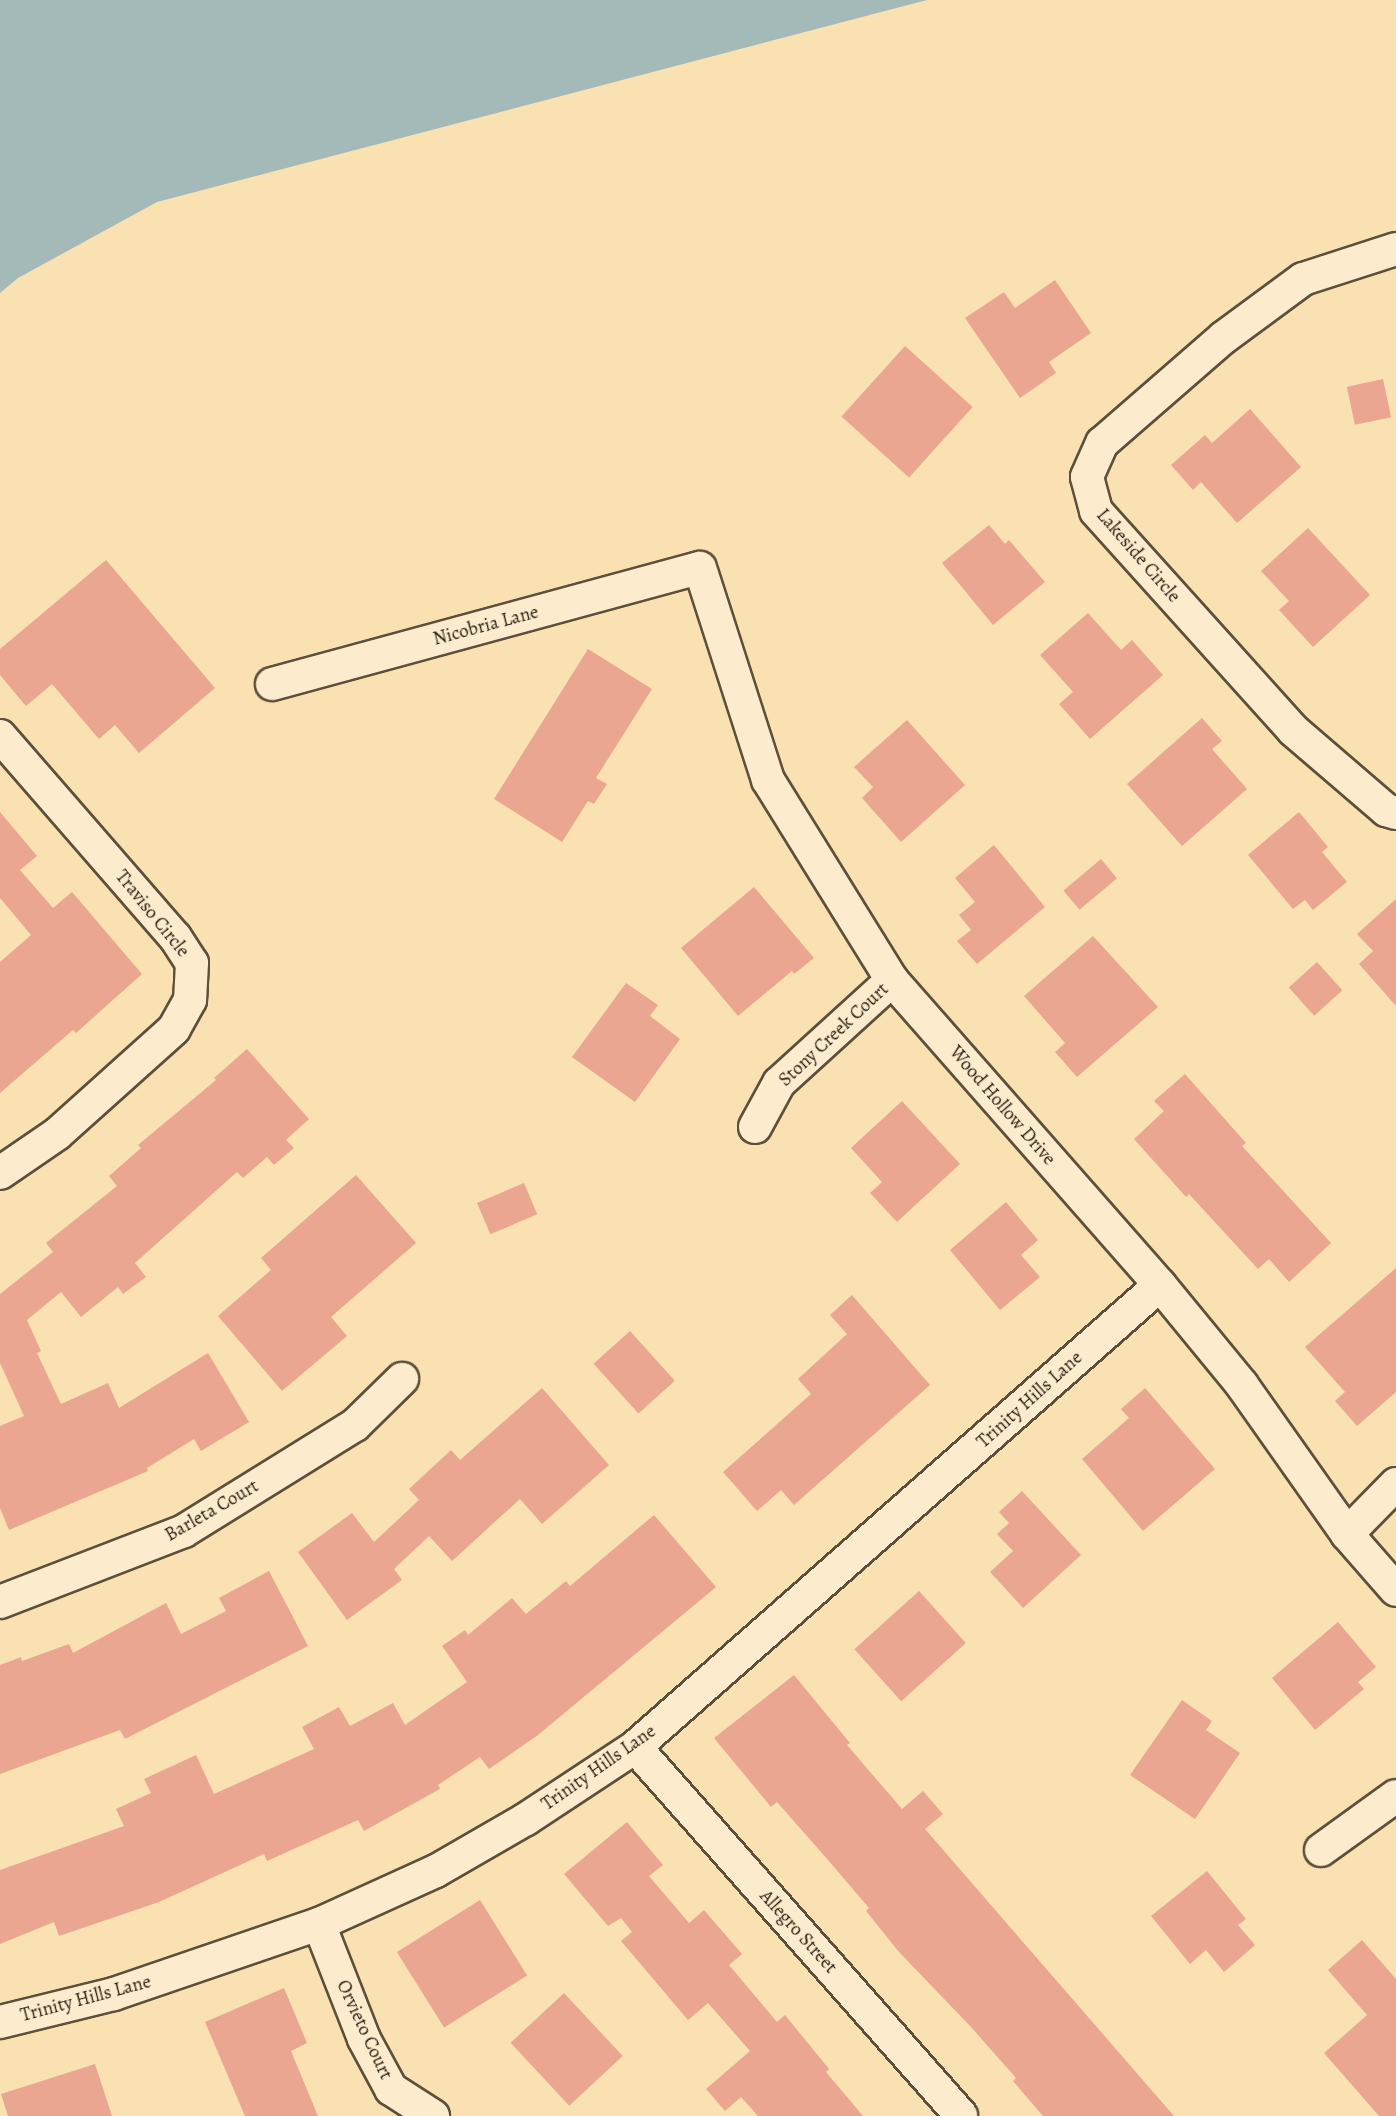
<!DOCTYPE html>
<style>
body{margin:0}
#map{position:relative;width:1396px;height:2116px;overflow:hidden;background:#fae1b2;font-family:Alegreya,serif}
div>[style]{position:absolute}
.water>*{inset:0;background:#a4bab8}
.building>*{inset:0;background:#eba691;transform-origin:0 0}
.roads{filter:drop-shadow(2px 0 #5d503a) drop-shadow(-2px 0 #5d503a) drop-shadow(0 2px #5d503a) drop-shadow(0 -2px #5d503a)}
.minor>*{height:32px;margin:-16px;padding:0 16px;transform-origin:16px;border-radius:16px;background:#fceccd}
span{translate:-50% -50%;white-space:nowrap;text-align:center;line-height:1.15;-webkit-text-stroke:6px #fceccd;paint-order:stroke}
.street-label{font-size:19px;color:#291f12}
</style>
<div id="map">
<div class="water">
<i style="clip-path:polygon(0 0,927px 0,157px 202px,18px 278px,0 293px)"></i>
</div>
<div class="building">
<i style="clip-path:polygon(1055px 280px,1091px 333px,1049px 362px,1056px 373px,1020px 398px,965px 318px,1004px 292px,1015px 308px)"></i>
<i style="left:905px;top:346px;width:91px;height:95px;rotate:42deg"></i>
<i style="left:1383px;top:379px;width:39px;height:37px;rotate:78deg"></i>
<i style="clip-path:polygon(1250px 409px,1301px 467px,1237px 523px,1201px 482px,1193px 490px,1171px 465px,1205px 435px,1212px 443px)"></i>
<i style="clip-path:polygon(989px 525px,1005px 544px,1009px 540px,1045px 582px,993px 625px,942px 563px)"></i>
<i style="clip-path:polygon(1308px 528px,1370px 595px,1313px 647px,1279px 610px,1289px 601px,1261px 571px)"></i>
<i style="clip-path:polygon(106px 560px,215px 688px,139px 753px,115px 725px,99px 739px,52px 684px,26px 706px,0 675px,0 649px)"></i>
<i style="clip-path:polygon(1088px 613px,1121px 650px,1132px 640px,1163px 675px,1090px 739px,1059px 704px,1073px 692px,1040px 655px)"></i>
<i style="clip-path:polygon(588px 649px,652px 689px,596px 778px,607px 784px,594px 804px,588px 801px,562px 842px,494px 799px)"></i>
<i style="clip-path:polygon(1202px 718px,1222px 741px,1212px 749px,1247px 789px,1182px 846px,1127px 784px)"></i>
<i style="clip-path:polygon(907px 720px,965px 785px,901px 842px,862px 798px,873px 787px,854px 767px)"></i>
<i style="clip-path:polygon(0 812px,37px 856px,20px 870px,53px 908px,72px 892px,142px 974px,76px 1033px,73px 1030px,0 1093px,0 962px,31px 935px,0 898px)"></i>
<i style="clip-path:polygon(1299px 812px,1328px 847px,1322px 852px,1347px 882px,1313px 910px,1305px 900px,1293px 909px,1248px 855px)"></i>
<i style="clip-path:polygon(994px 845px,1045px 907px,977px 964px,957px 941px,971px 930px,959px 915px,975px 902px,955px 878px)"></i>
<i style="left:1101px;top:859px;width:25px;height:49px;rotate:50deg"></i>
<i style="clip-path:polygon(754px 887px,814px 958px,794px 974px,792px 971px,738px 1016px,681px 948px)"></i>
<i style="clip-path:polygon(1396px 899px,1396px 1006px,1359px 964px,1373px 951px,1357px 934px)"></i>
<i style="clip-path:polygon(1093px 936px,1158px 1007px,1077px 1077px,1055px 1052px,1065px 1043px,1024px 996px)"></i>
<i style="left:1317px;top:962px;width:38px;height:38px;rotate:48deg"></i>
<i style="clip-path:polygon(626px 983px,658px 1005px,650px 1016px,680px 1039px,635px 1102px,572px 1057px)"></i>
<i style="clip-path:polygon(247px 1049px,309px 1119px,286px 1140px,294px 1148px,274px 1165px,267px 1157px,243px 1178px,237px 1172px,135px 1263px,146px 1277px,123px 1294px,118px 1287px,81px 1317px,61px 1292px,27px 1320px,41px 1351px,37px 1353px,61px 1404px,108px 1383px,119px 1408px,208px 1353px,249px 1422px,201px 1451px,194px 1439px,147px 1468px,148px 1471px,9px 1530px,0 1508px,0 1426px,24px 1416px,0 1363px,0 1294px,53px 1252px,46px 1243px,117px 1186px,109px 1176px,141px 1148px,138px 1145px,216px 1080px,214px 1078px)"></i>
<i style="clip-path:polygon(1185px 1074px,1246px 1143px,1242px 1146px,1331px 1243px,1289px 1282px,1269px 1259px,1258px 1269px,1189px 1194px,1186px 1197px,1134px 1139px,1164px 1111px,1154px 1101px)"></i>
<i style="clip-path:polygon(902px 1101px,960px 1164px,897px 1222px,870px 1193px,882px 1182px,851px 1148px)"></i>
<i style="clip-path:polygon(356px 1175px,416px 1243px,331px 1317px,347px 1336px,282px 1391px,218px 1316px,271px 1270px,261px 1258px)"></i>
<i style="left:524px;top:1183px;width:34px;height:51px;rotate:67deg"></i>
<i style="clip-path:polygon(1006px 1202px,1038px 1240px,1021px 1255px,1040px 1277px,1000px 1310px,950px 1250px)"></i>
<i style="clip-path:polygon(1396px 1268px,1396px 1392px,1357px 1426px,1335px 1401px,1345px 1392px,1305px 1347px)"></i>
<i style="clip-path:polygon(852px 1295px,930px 1385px,794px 1505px,781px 1490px,757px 1511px,723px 1472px,811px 1394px,798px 1379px,847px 1334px,830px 1315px)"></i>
<i style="left:630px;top:1331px;width:67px;height:49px;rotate:48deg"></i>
<i style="clip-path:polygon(542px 1388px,609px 1465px,542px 1524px,520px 1499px,452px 1561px,429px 1536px,394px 1569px,402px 1580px,347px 1620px,298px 1552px,352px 1513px,374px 1542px,419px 1500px,409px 1489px,451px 1450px,460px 1460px)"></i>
<i style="clip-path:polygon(1145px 1388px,1215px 1469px,1143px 1531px,1082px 1459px,1129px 1418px,1121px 1409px)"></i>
<i style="clip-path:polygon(1022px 1491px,1081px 1555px,1023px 1608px,990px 1572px,1013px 1551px,997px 1534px,1009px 1523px,999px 1512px)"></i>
<i style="clip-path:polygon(654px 1515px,716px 1587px,538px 1735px,489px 1769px,480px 1757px,438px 1785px,440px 1789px,364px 1831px,358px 1820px,267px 1861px,264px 1854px,159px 1902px,59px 1936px,54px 1922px,0 1944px,0 1870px,124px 1826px,116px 1809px,151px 1793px,144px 1779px,196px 1755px,214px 1794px,314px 1749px,302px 1727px,339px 1707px,350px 1726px,393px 1703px,405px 1725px,467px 1682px,442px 1646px,465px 1630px,468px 1635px,512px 1598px,526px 1614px,566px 1581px,570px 1586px)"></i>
<i style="clip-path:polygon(269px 1571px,308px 1646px,125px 1739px,120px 1730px,0 1774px,0 1665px,21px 1657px,22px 1661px,69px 1644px,73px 1653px,166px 1603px,181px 1634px,226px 1611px,219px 1598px)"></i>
<i style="left:919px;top:1591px;width:70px;height:87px;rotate:48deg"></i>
<i style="clip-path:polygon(1338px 1622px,1376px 1667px,1358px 1682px,1364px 1689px,1315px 1730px,1272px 1678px)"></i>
<i style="clip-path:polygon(794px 1675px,850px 1743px,847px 1745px,902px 1809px,923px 1791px,943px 1814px,925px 1829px,1174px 2116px,1043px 2116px,1013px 2081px,1016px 2078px,971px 2027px,899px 1952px,866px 1911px,869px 1908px,828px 1860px,777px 1802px,771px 1807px,714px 1738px)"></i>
<i style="clip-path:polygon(1182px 1700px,1212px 1721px,1206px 1730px,1240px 1753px,1195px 1819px,1130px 1775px)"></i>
<i style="clip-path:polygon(627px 1822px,663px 1865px,649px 1876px,689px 1923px,704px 1910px,742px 1954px,729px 1965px,777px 2022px,785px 2015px,829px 2069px,826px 2072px,863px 2116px,758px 2116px,741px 2097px,725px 2111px,706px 2089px,750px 2051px,708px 2003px,688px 2020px,621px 1941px,632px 1932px,621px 1918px,608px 1926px,564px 1874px)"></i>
<i style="clip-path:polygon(1207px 1871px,1246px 1919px,1238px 1925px,1255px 1945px,1224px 1972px,1206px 1950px,1190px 1964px,1151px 1916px)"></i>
<i style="left:480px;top:1900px;width:89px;height:98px;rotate:58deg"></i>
<i style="clip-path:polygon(1362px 1940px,1396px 1979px,1396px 2116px,1379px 2116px,1324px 2053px,1367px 2015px,1328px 1970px)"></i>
<i style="clip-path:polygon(284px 1988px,307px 2043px,291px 2051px,318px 2116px,245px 2116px,205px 2022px)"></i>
<i style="left:564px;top:1993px;width:86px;height:73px;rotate:47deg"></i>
<i style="clip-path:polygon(95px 2064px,112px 2116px,8px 2116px,1px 2094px)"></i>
</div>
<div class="roads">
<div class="minor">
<i style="left:1396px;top:249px;width:98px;rotate:162.1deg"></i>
<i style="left:1303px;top:279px;width:99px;rotate:143.6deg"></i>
<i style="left:1223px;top:338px;width:160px;rotate:139deg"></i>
<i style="left:1102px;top:443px;width:37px;rotate:114deg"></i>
<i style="left:1087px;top:477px;width:35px;rotate:75deg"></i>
<i style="left:1096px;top:511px;width:295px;rotate:48deg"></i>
<i style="left:1293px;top:730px;width:123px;rotate:40.7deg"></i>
<i style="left:1386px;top:810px;width:10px;rotate:17deg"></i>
<i style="left:272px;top:684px;width:443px;rotate:-15.2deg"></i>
<i style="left:700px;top:568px;width:223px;rotate:72.2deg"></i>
<i style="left:768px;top:780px;width:235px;rotate:58.2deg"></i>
<i style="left:892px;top:980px;width:406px;rotate:48.7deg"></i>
<i style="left:1160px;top:1285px;width:129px;rotate:50.6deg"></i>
<i style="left:1242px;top:1385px;width:182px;rotate:54.8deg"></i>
<i style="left:1347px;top:1534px;width:74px;rotate:48.8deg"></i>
<i style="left:0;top:736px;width:267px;rotate:49deg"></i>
<i style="left:175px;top:937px;width:31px;rotate:57deg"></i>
<i style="left:192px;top:963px;width:37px;rotate:93deg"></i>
<i style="left:190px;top:1000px;width:33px;rotate:119deg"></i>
<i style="left:174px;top:1029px;width:157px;rotate:138.1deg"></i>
<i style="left:57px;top:1134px;width:69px;rotate:145.6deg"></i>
<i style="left:755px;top:1127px;width:50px;rotate:-61.4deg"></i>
<i style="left:779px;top:1083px;width:153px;rotate:-42.3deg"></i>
<i style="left:1347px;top:1534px;width:70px;rotate:-45.6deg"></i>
<i style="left:0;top:1602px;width:197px;rotate:-21.1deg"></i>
<i style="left:184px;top:1531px;width:201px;rotate:-31.8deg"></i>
<i style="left:355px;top:1425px;width:66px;rotate:-44.4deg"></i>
<i style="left:635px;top:1747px;width:492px;rotate:48.5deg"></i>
<i style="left:1321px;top:1850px;width:92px;rotate:-35.8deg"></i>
<i style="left:319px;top:1924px;width:123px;rotate:68.6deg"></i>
<i style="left:364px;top:2039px;width:57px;rotate:61.6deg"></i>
<i style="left:391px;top:2089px;width:50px;rotate:32.7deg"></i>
<i style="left:0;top:2022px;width:117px;rotate:-13.8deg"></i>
<i style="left:114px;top:1994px;width:217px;rotate:-18.9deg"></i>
<i style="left:319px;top:1924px;width:128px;rotate:-24.4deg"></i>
<i style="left:436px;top:1871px;width:104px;rotate:-30deg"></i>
<i style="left:526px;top:1819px;width:131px;rotate:-33.4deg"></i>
<i style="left:635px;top:1747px;width:699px;rotate:-41.35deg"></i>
</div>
</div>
<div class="street-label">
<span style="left:1138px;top:556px;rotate:49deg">Lakeside Circle</span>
<span style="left:486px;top:626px;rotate:-15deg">Nicobria Lane</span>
<span style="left:152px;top:914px;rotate:51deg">Traviso Circle</span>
<span style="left:834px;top:1035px;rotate:-43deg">Stony Creek Court</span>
<span style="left:1002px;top:1106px;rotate:49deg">Wood Hollow Drive</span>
<span style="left:1030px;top:1400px;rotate:-42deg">Trinity Hills Lane</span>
<span style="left:212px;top:1511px;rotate:-30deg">Barleta Court</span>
<span style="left:599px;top:1768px;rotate:-35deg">Trinity Hills Lane</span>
<span style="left:798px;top:1932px;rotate:48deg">Allegro Street</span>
<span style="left:86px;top:1999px;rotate:-15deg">Trinity Hills Lane</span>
<span style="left:364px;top:2030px;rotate:65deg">Orvieto Court</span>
</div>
</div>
